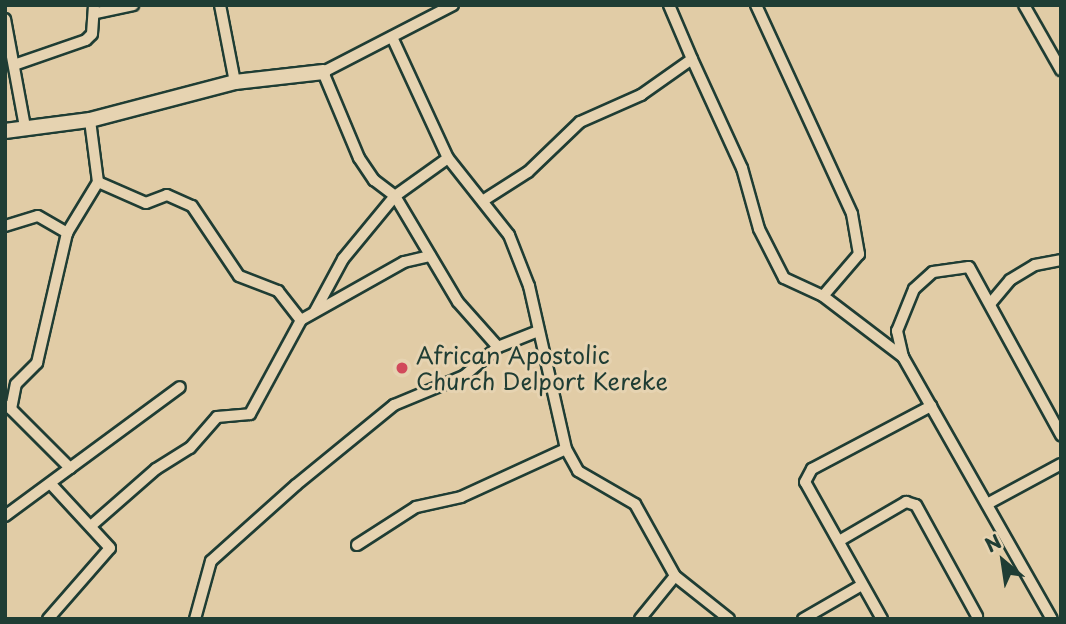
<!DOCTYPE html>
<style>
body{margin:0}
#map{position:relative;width:1066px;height:624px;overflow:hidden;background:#e1cca6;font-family:"Playpen Sans",sans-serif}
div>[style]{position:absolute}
.roads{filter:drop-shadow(2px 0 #1f3d34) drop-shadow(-2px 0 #1f3d34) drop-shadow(0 2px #1f3d34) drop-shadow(0 -2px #1f3d34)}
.street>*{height:10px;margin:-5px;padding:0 5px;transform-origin:5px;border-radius:5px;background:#e6d3b1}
.secondary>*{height:14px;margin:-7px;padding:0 7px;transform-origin:7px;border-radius:7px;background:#e6d3b1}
.dots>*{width:19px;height:19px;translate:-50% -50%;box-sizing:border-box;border:4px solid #e6d3b1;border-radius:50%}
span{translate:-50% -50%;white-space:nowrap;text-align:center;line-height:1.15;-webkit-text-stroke:6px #e6d3b1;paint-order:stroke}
.poi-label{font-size:23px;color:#1f3d34}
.left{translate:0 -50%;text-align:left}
.frame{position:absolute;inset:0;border:7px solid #1f3d34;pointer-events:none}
.north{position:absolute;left:968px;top:526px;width:70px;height:70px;-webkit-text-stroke:5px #e6d3b1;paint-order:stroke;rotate:331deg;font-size:19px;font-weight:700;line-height:28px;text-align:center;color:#1f3d34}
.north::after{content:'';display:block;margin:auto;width:24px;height:32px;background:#1f3d34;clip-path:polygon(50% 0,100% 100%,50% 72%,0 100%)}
</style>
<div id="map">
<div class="roads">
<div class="street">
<i style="left:220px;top:5px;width:78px;rotate:79deg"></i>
<i style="left:453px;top:5px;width:146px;rotate:152.7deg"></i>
<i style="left:323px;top:72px;width:93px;rotate:67.3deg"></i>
<i style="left:359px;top:158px;width:27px;rotate:56deg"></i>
<i style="left:374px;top:180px;width:26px;rotate:37deg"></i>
<i style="left:395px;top:196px;width:123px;rotate:59.3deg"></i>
<i style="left:458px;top:302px;width:60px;rotate:48.4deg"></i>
<i style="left:756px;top:5px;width:230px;rotate:65.3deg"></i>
<i style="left:852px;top:214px;width:41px;rotate:80.1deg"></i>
<i style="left:859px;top:254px;width:55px;rotate:130.6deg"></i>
<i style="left:1024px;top:5px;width:75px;rotate:60.4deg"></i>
<i style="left:96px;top:13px;width:38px;rotate:-12deg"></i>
<i style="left:5px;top:19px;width:110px;rotate:79.5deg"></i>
<i style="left:392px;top:37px;width:133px;rotate:65.2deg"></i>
<i style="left:448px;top:158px;width:98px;rotate:51.6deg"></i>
<i style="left:509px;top:235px;width:55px;rotate:68.6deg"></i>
<i style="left:529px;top:286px;width:167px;rotate:77.2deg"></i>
<i style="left:566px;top:449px;width:25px;rotate:61deg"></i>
<i style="left:578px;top:471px;width:66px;rotate:30.1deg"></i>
<i style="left:635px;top:504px;width:82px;rotate:60.9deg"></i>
<i style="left:675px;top:576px;width:69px;rotate:38.5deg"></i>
<i style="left:692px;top:59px;width:120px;rotate:65.4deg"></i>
<i style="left:742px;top:168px;width:63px;rotate:74.4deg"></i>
<i style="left:759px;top:229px;width:55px;rotate:63deg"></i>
<i style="left:784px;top:278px;width:43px;rotate:24.8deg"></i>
<i style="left:823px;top:296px;width:101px;rotate:37.3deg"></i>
<i style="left:903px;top:357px;width:301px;rotate:60.4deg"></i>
<i style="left:14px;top:65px;width:76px;rotate:-19.1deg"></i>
<i style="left:86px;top:40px;width:8px;rotate:-45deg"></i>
<i style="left:92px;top:34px;width:29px;rotate:-86deg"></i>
<i style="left:98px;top:182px;width:52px;rotate:23.6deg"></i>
<i style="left:146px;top:203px;width:22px;rotate:-21deg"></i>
<i style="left:167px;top:195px;width:27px;rotate:24deg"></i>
<i style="left:192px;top:206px;width:84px;rotate:56.1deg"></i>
<i style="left:239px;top:276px;width:42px;rotate:21deg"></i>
<i style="left:278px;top:291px;width:37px;rotate:52deg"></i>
<i style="left:484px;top:200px;width:52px;rotate:-32.5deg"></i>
<i style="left:528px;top:172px;width:72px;rotate:-43.9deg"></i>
<i style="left:580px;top:122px;width:67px;rotate:-23.9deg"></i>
<i style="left:641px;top:95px;width:62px;rotate:-35.2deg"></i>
<i style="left:692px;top:59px;width:59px;rotate:-113.1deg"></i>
<i style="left:5px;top:226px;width:34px;rotate:-17deg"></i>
<i style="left:38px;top:216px;width:34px;rotate:30deg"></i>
<i style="left:990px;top:304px;width:31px;rotate:-50deg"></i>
<i style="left:1010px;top:280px;width:29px;rotate:-31deg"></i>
<i style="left:1035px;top:265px;width:26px;rotate:-11deg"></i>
<i style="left:315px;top:311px;width:59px;rotate:-61.7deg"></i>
<i style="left:343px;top:259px;width:82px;rotate:-50.5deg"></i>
<i style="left:395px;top:196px;width:65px;rotate:-35.6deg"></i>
<i style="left:903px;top:357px;width:27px;rotate:-103deg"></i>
<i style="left:897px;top:331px;width:45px;rotate:-68deg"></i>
<i style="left:914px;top:289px;width:25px;rotate:-42deg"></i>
<i style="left:933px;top:272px;width:36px;rotate:-8deg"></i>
<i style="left:969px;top:267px;width:192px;rotate:61.3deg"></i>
<i style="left:8px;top:406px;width:88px;rotate:45deg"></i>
<i style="left:11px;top:409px;width:25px;rotate:-79deg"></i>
<i style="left:16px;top:384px;width:30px;rotate:-45deg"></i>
<i style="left:37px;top:363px;width:133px;rotate:-77deg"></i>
<i style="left:67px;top:233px;width:60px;rotate:-58.7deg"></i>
<i style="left:98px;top:182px;width:63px;rotate:-97.4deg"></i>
<i style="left:989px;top:503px;width:82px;rotate:-28.4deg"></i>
<i style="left:5px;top:516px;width:217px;rotate:-36.4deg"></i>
<i style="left:92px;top:525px;width:85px;rotate:-41.2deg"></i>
<i style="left:156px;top:469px;width:40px;rotate:-32deg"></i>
<i style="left:190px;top:448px;width:41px;rotate:-48.9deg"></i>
<i style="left:217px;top:417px;width:33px;rotate:-5deg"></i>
<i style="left:250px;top:414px;width:107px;rotate:-61.5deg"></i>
<i style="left:301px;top:320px;width:118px;rotate:-29.4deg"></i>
<i style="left:404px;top:262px;width:27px;rotate:-13deg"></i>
<i style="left:839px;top:541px;width:78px;rotate:-30.2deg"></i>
<i style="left:906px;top:502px;width:10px;rotate:17deg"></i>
<i style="left:916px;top:505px;width:127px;rotate:61.2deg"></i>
<i style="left:357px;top:545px;width:70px;rotate:-32.8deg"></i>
<i style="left:416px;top:507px;width:46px;rotate:-12.5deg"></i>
<i style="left:461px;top:497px;width:115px;rotate:-24.6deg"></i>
<i style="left:48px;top:619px;width:94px;rotate:-48.9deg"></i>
<i style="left:110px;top:548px;width:87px;rotate:-132.7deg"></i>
<i style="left:195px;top:619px;width:60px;rotate:-74.6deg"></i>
<i style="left:211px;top:561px;width:114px;rotate:-41.8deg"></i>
<i style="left:296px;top:485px;width:127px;rotate:-39.2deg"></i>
<i style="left:394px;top:405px;width:76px;rotate:-22.5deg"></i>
<i style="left:464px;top:376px;width:45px;rotate:-40.5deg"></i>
<i style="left:498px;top:347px;width:43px;rotate:-21.8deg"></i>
<i style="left:640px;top:619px;width:55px;rotate:-50.9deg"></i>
<i style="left:803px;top:619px;width:68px;rotate:-30deg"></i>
<i style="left:882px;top:619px;width:157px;rotate:-119.3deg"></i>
<i style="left:805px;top:482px;width:15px;rotate:-62deg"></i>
<i style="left:812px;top:469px;width:135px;rotate:-27.9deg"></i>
</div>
<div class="secondary">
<i style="left:5px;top:131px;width:86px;rotate:-7.4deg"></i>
<i style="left:90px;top:120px;width:150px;rotate:-14.7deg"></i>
<i style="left:235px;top:82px;width:89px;rotate:-6.5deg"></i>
</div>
</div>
<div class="dots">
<i style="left:402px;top:368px;background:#d1495b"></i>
</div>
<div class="poi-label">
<span class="left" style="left:416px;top:368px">African Apostolic<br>Church Delport Kereke</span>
</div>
<div class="frame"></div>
<div class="north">N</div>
</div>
